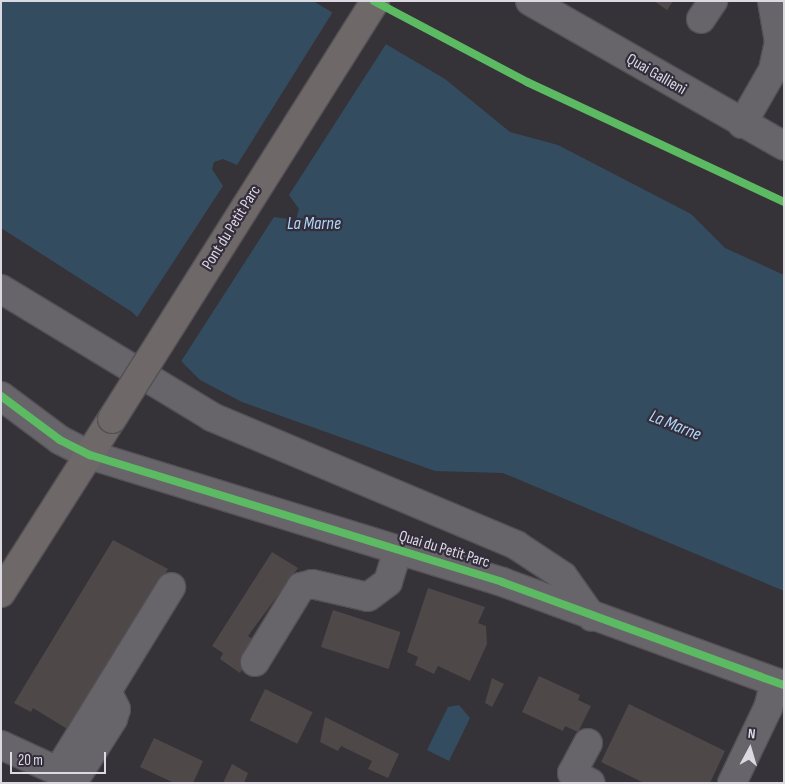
<!DOCTYPE html>
<style>
body{margin:0}
#map{position:relative;width:785px;height:784px;overflow:hidden;background:#353238;font-family:"Sofia Sans Condensed",sans-serif}
div>[style]{position:absolute}
.water>*{inset:0;background:#344c60}
.pier>*{inset:0;background:#353238}
.building>*{inset:0;background:#4f4849;transform-origin:0 0}
.roads{filter:drop-shadow(1px 0 #535056) drop-shadow(-1px 0 #535056) drop-shadow(0 1px #535056) drop-shadow(0 -1px #535056)}
.minor>*{height:28px;margin:-14px;padding:0 14px;transform-origin:14px;border-radius:14px;background:#67656a}
.major>*{height:28px;margin:-14px;padding:0 14px;transform-origin:14px;border-radius:14px;background:#6e6968}
.bridges{filter:drop-shadow(1px 0 #535056) drop-shadow(-1px 0 #535056) drop-shadow(0 1px #535056) drop-shadow(0 -1px #535056)}
.major-bridge>*{height:28px;margin:-14px;padding:0 14px;transform-origin:14px;border-radius:14px;background:#6e6968}
.cycleway>*{height:8px;margin:-4px;padding:0 4px;transform-origin:4px;border-radius:4px;background:#5cba63}
span{translate:-50% -50%;white-space:nowrap;text-align:center;line-height:1.15;-webkit-text-stroke:4.5px #342e3c;paint-order:stroke}
.street-label{font-size:16px;color:#ddd9e3}
.water-label{font-size:18px;color:#afd8f8;font-style:italic}
.frame{position:absolute;inset:0;border:2px solid #ddd9e3;pointer-events:none}
.north{position:absolute;left:725px;top:724px;width:50px;height:50px;-webkit-text-stroke:4px #342e3c;paint-order:stroke;rotate:6deg;font-size:14px;font-weight:700;line-height:20px;text-align:center;color:#ddd9e3}
.north::after{content:'';display:block;margin:auto;width:18px;height:22px;background:#ddd9e3;clip-path:polygon(50% 0,100% 100%,50% 72%,0 100%)}
.scale{position:absolute;left:10px;top:752px;width:96px;height:22px;box-sizing:border-box;border:2px solid #ddd9e3;border-top:0;padding-left:6px;font-size:15px;line-height:18px;white-space:nowrap;color:#ddd9e3;-webkit-text-stroke:4px #342e3c;paint-order:stroke}
</style>
<div id="map">
<div class="water">
<i style="clip-path:polygon(1px 1px,313px 1px,445px 79px,510px 132px,558px 145px,691px 214px,725px 248px,784px 275px,784px 591px,503px 473px,435px 471px,242px 402px,200px 380px,132px 312px,1px 228px)"></i>
<i style="clip-path:polygon(459px 705px,470px 718px,449px 761px,427px 750px,448px 707px)"></i>
</div>
<div class="pier">
<i style="clip-path:polygon(334px 10px,388px 41px,289px 195px,299px 209px,296px 220px,274px 217px,180px 363px,136px 319px,223px 186px,212px 169px,214px 162px,223px 159px,237px 165px)"></i>
</div>
<div class="building">
<i style="clip-path:polygon(654px 1px,673px 1px,667px 10px)"></i>
<i style="clip-path:polygon(113px 540px,168px 569px,69px 730px,33px 708px,31px 712px,14px 703px)"></i>
<i style="clip-path:polygon(272px 552px,298px 568px,248px 636px,259px 644px,240px 673px,220px 659px,223px 653px,212px 646px)"></i>
<i style="clip-path:polygon(428px 588px,485px 607px,478px 623px,486px 626px,487px 644px,470px 681px,438px 666px,434px 674px,415px 665px,418px 657px,407px 652px)"></i>
<i style="left:333px;top:610px;width:71px;height:39px;rotate:18deg"></i>
<i style="clip-path:polygon(539px 676px,580px 695px,578px 700px,591px 706px,578px 732px,565px 726px,563px 731px,522px 712px)"></i>
<i style="clip-path:polygon(492px 678px,504px 684px,492px 707px,485px 703px)"></i>
<i style="left:265px;top:689px;width:53px;height:35px;rotate:26deg"></i>
<i style="clip-path:polygon(629px 704px,725px 751px,710px 783px,644px 783px,601px 762px)"></i>
<i style="clip-path:polygon(325px 717px,399px 754px,388px 778px,368px 769px,372px 761px,341px 746px,338px 751px,320px 742px)"></i>
<i style="clip-path:polygon(154px 738px,203px 761px,193px 783px,174px 783px,140px 767px)"></i>
<i style="clip-path:polygon(232px 764px,248px 773px,244px 783px,223px 783px)"></i>
</div>
<div class="roads">
<div class="minor">
<i style="left:530px;top:1px;width:292px;rotate:29.7deg"></i>
<i style="left:701px;top:19px;width:22px;rotate:-56deg"></i>
<i style="left:742px;top:124px;width:62px;rotate:-60.1deg"></i>
<i style="left:773px;top:70px;width:29px;rotate:-78deg"></i>
<i style="left:779px;top:42px;width:42px;rotate:-99.7deg"></i>
<i style="left:1px;top:289px;width:247px;rotate:31.2deg"></i>
<i style="left:212px;top:417px;width:330px;rotate:22.8deg"></i>
<i style="left:516px;top:545px;width:56px;rotate:33.4deg"></i>
<i style="left:563px;top:576px;width:50px;rotate:54.7deg"></i>
<i style="left:1px;top:396px;width:74px;rotate:36.7deg"></i>
<i style="left:60px;top:440px;width:34px;rotate:27deg"></i>
<i style="left:90px;top:455px;width:431px;rotate:17.1deg"></i>
<i style="left:502px;top:582px;width:300px;rotate:20.1deg"></i>
<i style="left:255px;top:662px;width:88px;rotate:-58.5deg"></i>
<i style="left:301px;top:587px;width:11px;rotate:-15deg"></i>
<i style="left:312px;top:584px;width:57px;rotate:13.1deg"></i>
<i style="left:368px;top:597px;width:25px;rotate:-37deg"></i>
<i style="left:388px;top:582px;width:34px;rotate:-73deg"></i>
<i style="left:588px;top:743px;width:34px;rotate:118deg"></i>
<i style="left:572px;top:773px;width:21px;rotate:28deg"></i>
<i style="left:1px;top:745px;width:81px;rotate:24.7deg"></i>
<i style="left:58px;top:771px;width:216px;rotate:-58.4deg"></i>
<i style="left:75px;top:779px;width:71px;rotate:-57.7deg"></i>
<i style="left:113px;top:719px;width:10px;rotate:-73deg"></i>
<i style="left:116px;top:709px;width:11px;rotate:-117deg"></i>
<i style="left:732px;top:783px;width:83px;rotate:-64.4deg"></i>
<i style="left:768px;top:708px;width:27px;rotate:-75deg"></i>
</div>
<div class="major">
<i style="left:1px;top:593px;width:206px;rotate:-57.5deg"></i>
</div>
</div>
<div class="bridges">
<div class="major-bridge">
<i style="left:112px;top:419px;width:494px;rotate:-57.8deg"></i>
</div>
</div>
<div class="cycleway">
<i style="left:374px;top:1px;width:173px;rotate:27.9deg"></i>
<i style="left:527px;top:82px;width:284px;rotate:25deg"></i>
<i style="left:1px;top:396px;width:74px;rotate:36.7deg"></i>
<i style="left:60px;top:440px;width:34px;rotate:27deg"></i>
<i style="left:90px;top:455px;width:431px;rotate:17.1deg"></i>
<i style="left:502px;top:582px;width:300px;rotate:20.1deg"></i>
</div>
<div class="street-label">
<span style="left:656px;top:75px;rotate:30deg">Quai Gallieni</span>
<span style="left:232px;top:228px;rotate:-58deg">Pont du Petit Parc</span>
<span style="left:444px;top:550px;rotate:17deg">Quai du Petit Parc</span>
</div>
<div class="water-label">
<span style="left:314px;top:224px">La Marne</span>
<span style="left:675px;top:426px;rotate:22deg">La Marne</span>
</div>
<div class="frame"></div>
<div class="north">N</div>
<div class="scale">20 m</div>
</div>
